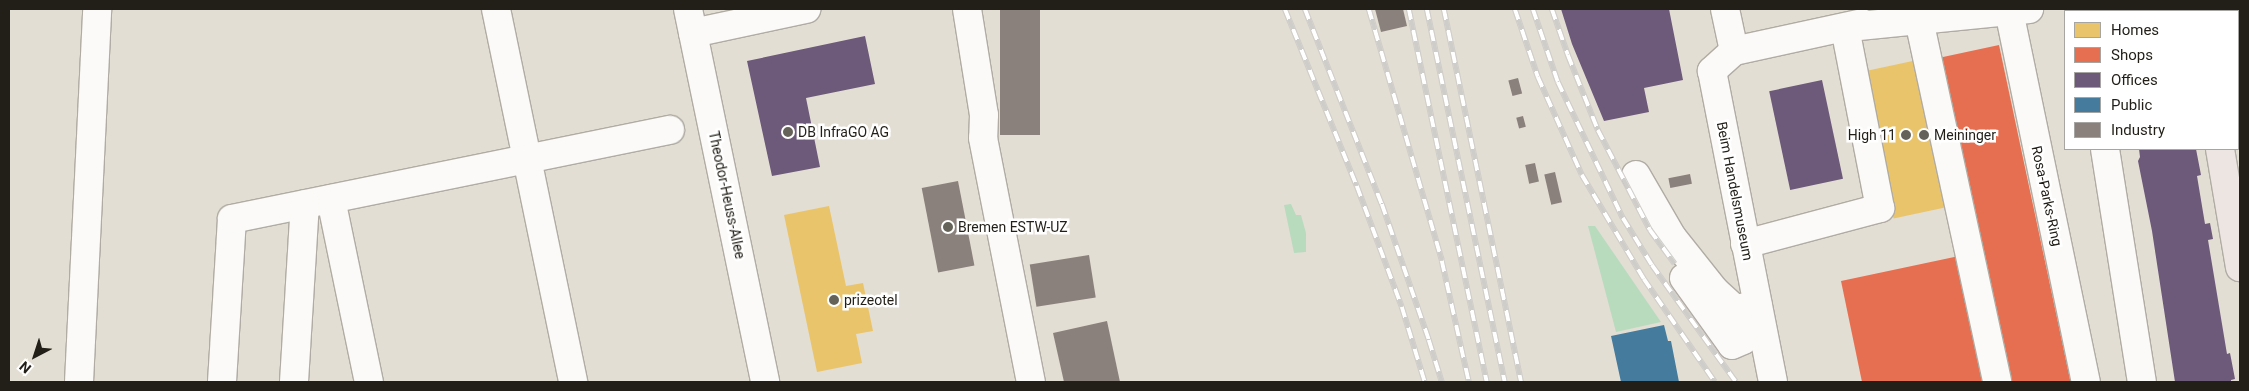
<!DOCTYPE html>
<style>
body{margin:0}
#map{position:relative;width:2249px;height:391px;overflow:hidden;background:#e3ded3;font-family:Roboto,sans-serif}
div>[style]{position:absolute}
.green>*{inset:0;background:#b8dbbe}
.homes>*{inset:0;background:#e9c46a;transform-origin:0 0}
.shops>*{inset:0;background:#e76f51;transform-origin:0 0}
.offices>*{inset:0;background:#6d597a;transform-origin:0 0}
.public>*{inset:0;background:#457b9d}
.industry>*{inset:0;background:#8a817c;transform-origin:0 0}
.roads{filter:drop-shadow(1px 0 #b0aca4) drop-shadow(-1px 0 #b0aca4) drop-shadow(0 1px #b0aca4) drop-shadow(0 -1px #b0aca4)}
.minor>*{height:28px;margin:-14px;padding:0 14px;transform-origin:14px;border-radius:14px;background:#fbfaf8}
.major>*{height:28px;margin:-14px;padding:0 14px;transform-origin:14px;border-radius:14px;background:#ede5e2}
.highway>*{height:28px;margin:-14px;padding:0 14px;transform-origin:14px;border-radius:14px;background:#e4d6d4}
.rail>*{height:5.5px;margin-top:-2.75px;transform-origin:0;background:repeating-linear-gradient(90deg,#fff 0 11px,#cfcdca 0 22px);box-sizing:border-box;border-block:1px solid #cfcdca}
.dots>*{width:14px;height:14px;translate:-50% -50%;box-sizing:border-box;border:2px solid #fff;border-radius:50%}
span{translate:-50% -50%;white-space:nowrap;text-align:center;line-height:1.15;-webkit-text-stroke:5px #fff;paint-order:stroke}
.poi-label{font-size:14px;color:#211f17}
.left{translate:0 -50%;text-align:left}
.right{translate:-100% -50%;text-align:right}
.street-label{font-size:14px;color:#211f17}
.frame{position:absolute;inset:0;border:10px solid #211f17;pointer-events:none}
.legend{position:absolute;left:2064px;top:10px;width:175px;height:140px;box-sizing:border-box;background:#fff;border:1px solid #a6a5a2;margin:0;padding:6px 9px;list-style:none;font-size:15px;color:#211f17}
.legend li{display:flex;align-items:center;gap:10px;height:25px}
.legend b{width:25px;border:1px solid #a6a5a2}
.north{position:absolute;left:10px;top:331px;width:50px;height:50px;-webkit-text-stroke:4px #fff;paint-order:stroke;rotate:220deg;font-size:14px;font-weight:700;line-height:20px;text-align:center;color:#211f17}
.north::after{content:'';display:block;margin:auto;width:18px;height:22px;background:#211f17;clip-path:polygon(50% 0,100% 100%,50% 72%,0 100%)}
</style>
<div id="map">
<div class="green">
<i style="clip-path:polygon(1291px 204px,1296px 215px,1301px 215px,1306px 233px,1306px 252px,1294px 253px,1284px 205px)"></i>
<i style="clip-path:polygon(1588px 226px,1595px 226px,1661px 322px,1616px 332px)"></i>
</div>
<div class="homes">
<i style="left:1922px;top:59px;width:150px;height:61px;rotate:78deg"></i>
<i style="clip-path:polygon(829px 206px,846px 286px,863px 283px,873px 331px,856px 334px,862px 363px,817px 372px,784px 215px)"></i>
</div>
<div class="shops">
<i style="left:1999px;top:45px;width:344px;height:62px;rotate:78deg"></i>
<i style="clip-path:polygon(1959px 256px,1986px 382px,1862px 382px,1841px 281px)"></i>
</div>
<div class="offices">
<i style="clip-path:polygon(1561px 9px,1669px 9px,1683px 80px,1644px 88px,1649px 112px,1604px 121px,1572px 44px)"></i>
<i style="clip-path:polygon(865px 36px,875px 84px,806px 98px,820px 167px,772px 176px,747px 61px)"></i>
<i style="left:1822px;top:80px;width:101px;height:54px;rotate:78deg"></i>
<i style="clip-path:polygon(2139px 149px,2196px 149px,2201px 175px,2197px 176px,2205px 224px,2210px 223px,2213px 239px,2208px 240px,2227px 354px,2230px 353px,2235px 379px,2231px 380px,2231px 382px,2175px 382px,2152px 231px,2138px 161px,2140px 157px)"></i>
</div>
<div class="public">
<i style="clip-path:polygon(1664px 325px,1668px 341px,1671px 341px,1679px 382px,1621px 382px,1611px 336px)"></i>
</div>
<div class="industry">
<i style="left:1000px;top:9px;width:40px;height:126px"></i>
<i style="clip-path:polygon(1375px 9px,1403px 9px,1407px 26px,1381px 32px)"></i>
<i style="left:1518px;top:78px;width:16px;height:10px;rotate:75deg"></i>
<i style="left:1523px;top:116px;width:11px;height:7px;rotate:75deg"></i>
<i style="left:1535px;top:163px;width:19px;height:10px;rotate:78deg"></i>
<i style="left:1555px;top:172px;width:31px;height:11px;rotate:77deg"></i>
<i style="left:1690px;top:174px;width:10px;height:22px;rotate:79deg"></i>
<i style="left:958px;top:181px;width:86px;height:37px;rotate:79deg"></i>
<i style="left:1089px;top:255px;width:43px;height:60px;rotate:81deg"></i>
<i style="clip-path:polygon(1107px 321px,1120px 382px,1064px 382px,1053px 333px)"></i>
</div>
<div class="roads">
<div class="minor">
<i style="left:496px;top:9px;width:381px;rotate:78.3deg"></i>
<i style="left:688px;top:9px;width:381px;rotate:78.3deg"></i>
<i style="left:967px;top:9px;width:107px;rotate:80.9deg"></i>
<i style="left:984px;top:115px;width:23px;rotate:92deg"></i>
<i style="left:983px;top:138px;width:249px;rotate:78.9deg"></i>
<i style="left:1725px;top:9px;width:43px;rotate:77.9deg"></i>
<i style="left:2009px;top:11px;width:379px;rotate:78.3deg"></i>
<i style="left:1919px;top:20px;width:370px;rotate:77.8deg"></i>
<i style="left:1849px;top:27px;width:181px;rotate:-5.7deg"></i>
<i style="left:693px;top:33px;width:116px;rotate:-12deg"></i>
<i style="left:1734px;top:51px;width:30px;rotate:138deg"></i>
<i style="left:1712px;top:71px;width:317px;rotate:78.9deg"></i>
<i style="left:1734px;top:51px;width:131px;rotate:-12.3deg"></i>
<i style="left:2105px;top:149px;width:236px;rotate:81deg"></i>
<i style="left:1636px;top:175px;width:72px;rotate:59.9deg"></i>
<i style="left:1672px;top:237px;width:69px;rotate:51.5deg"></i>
<i style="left:1715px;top:291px;width:27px;rotate:42deg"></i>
<i style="left:1735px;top:309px;width:23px;rotate:-10deg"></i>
<i style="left:331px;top:199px;width:187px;rotate:78.3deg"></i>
<i style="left:1745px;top:244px;width:140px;rotate:-14.9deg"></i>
<i style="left:1880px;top:208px;width:183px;rotate:-101deg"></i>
<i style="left:1684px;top:278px;width:82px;rotate:54.4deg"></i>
<i style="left:1732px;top:345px;width:12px;rotate:-24deg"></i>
<i style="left:1743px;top:340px;width:32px;rotate:-104deg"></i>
<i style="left:79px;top:382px;width:373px;rotate:-87.2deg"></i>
<i style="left:222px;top:382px;width:163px;rotate:-86.5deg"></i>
<i style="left:232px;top:219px;width:447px;rotate:-11.5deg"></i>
<i style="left:294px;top:382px;width:178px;rotate:-86.5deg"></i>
</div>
<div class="major">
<i style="left:2195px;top:9px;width:2px;rotate:90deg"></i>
<i style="left:2220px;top:149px;width:120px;rotate:80.4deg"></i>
</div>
<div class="highway">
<i style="left:2223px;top:9px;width:2px;rotate:63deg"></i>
<i style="left:2238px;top:98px;width:15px;rotate:82deg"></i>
</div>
</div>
<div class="rail">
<i style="left:1285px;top:9px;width:191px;rotate:67.9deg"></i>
<i style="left:1357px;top:186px;width:129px;rotate:69.6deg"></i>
<i style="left:1402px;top:307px;width:78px;rotate:73deg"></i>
<i style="left:1305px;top:9px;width:210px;rotate:68.5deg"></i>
<i style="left:1382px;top:204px;width:144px;rotate:70.9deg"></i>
<i style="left:1429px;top:340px;width:44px;rotate:72.8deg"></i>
<i style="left:1369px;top:9px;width:262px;rotate:73.8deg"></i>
<i style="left:1442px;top:261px;width:124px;rotate:77.4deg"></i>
<i style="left:1409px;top:9px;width:381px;rotate:78.2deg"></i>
<i style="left:1427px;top:9px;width:381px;rotate:78.2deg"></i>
<i style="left:1444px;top:9px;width:381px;rotate:78.3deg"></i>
<i style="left:1515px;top:9px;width:72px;rotate:71.3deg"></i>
<i style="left:1538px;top:77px;width:107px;rotate:65.8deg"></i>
<i style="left:1582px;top:175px;width:121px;rotate:59.2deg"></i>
<i style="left:1644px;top:279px;width:125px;rotate:55.4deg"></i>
<i style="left:1533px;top:9px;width:77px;rotate:71.1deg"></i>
<i style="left:1558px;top:82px;width:151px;rotate:64.5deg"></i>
<i style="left:1623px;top:218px;width:55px;rotate:58.3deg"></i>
<i style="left:1652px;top:265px;width:144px;rotate:54.3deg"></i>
<i style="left:1552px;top:9px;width:49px;rotate:70.8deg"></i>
<i style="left:1568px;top:55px;width:81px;rotate:68.2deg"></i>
<i style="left:1598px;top:130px;width:113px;rotate:62.5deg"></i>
<i style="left:1650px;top:230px;width:42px;rotate:53.7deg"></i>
</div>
<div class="dots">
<i style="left:788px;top:132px;background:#656259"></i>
<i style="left:1906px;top:135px;background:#656259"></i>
<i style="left:1924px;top:135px;background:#656259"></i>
<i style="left:948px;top:227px;background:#656259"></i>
<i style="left:834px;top:300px;background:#656259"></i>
</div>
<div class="poi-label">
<span class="left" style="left:798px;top:132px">DB InfraGO AG</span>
<span class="right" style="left:1896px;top:135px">High 11</span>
<span class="left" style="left:1934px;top:135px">Meininger</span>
<span class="left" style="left:958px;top:227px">Bremen ESTW-UZ</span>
<span class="left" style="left:844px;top:300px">prizeotel</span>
</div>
<div class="street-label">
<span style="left:1735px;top:191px;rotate:79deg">Beim Handelsmuseum</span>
<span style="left:727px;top:195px;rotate:78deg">Theodor-Heuss-Allee</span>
<span style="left:2047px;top:196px;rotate:78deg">Rosa-Parks-Ring</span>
</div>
<div class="frame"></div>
<ul class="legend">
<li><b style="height:14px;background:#e9c46a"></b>Homes</li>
<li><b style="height:14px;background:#e76f51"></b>Shops</li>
<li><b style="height:14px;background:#6d597a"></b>Offices</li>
<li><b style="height:14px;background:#457b9d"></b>Public</li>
<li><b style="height:14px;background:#8a817c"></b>Industry</li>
</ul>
<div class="north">N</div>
</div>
